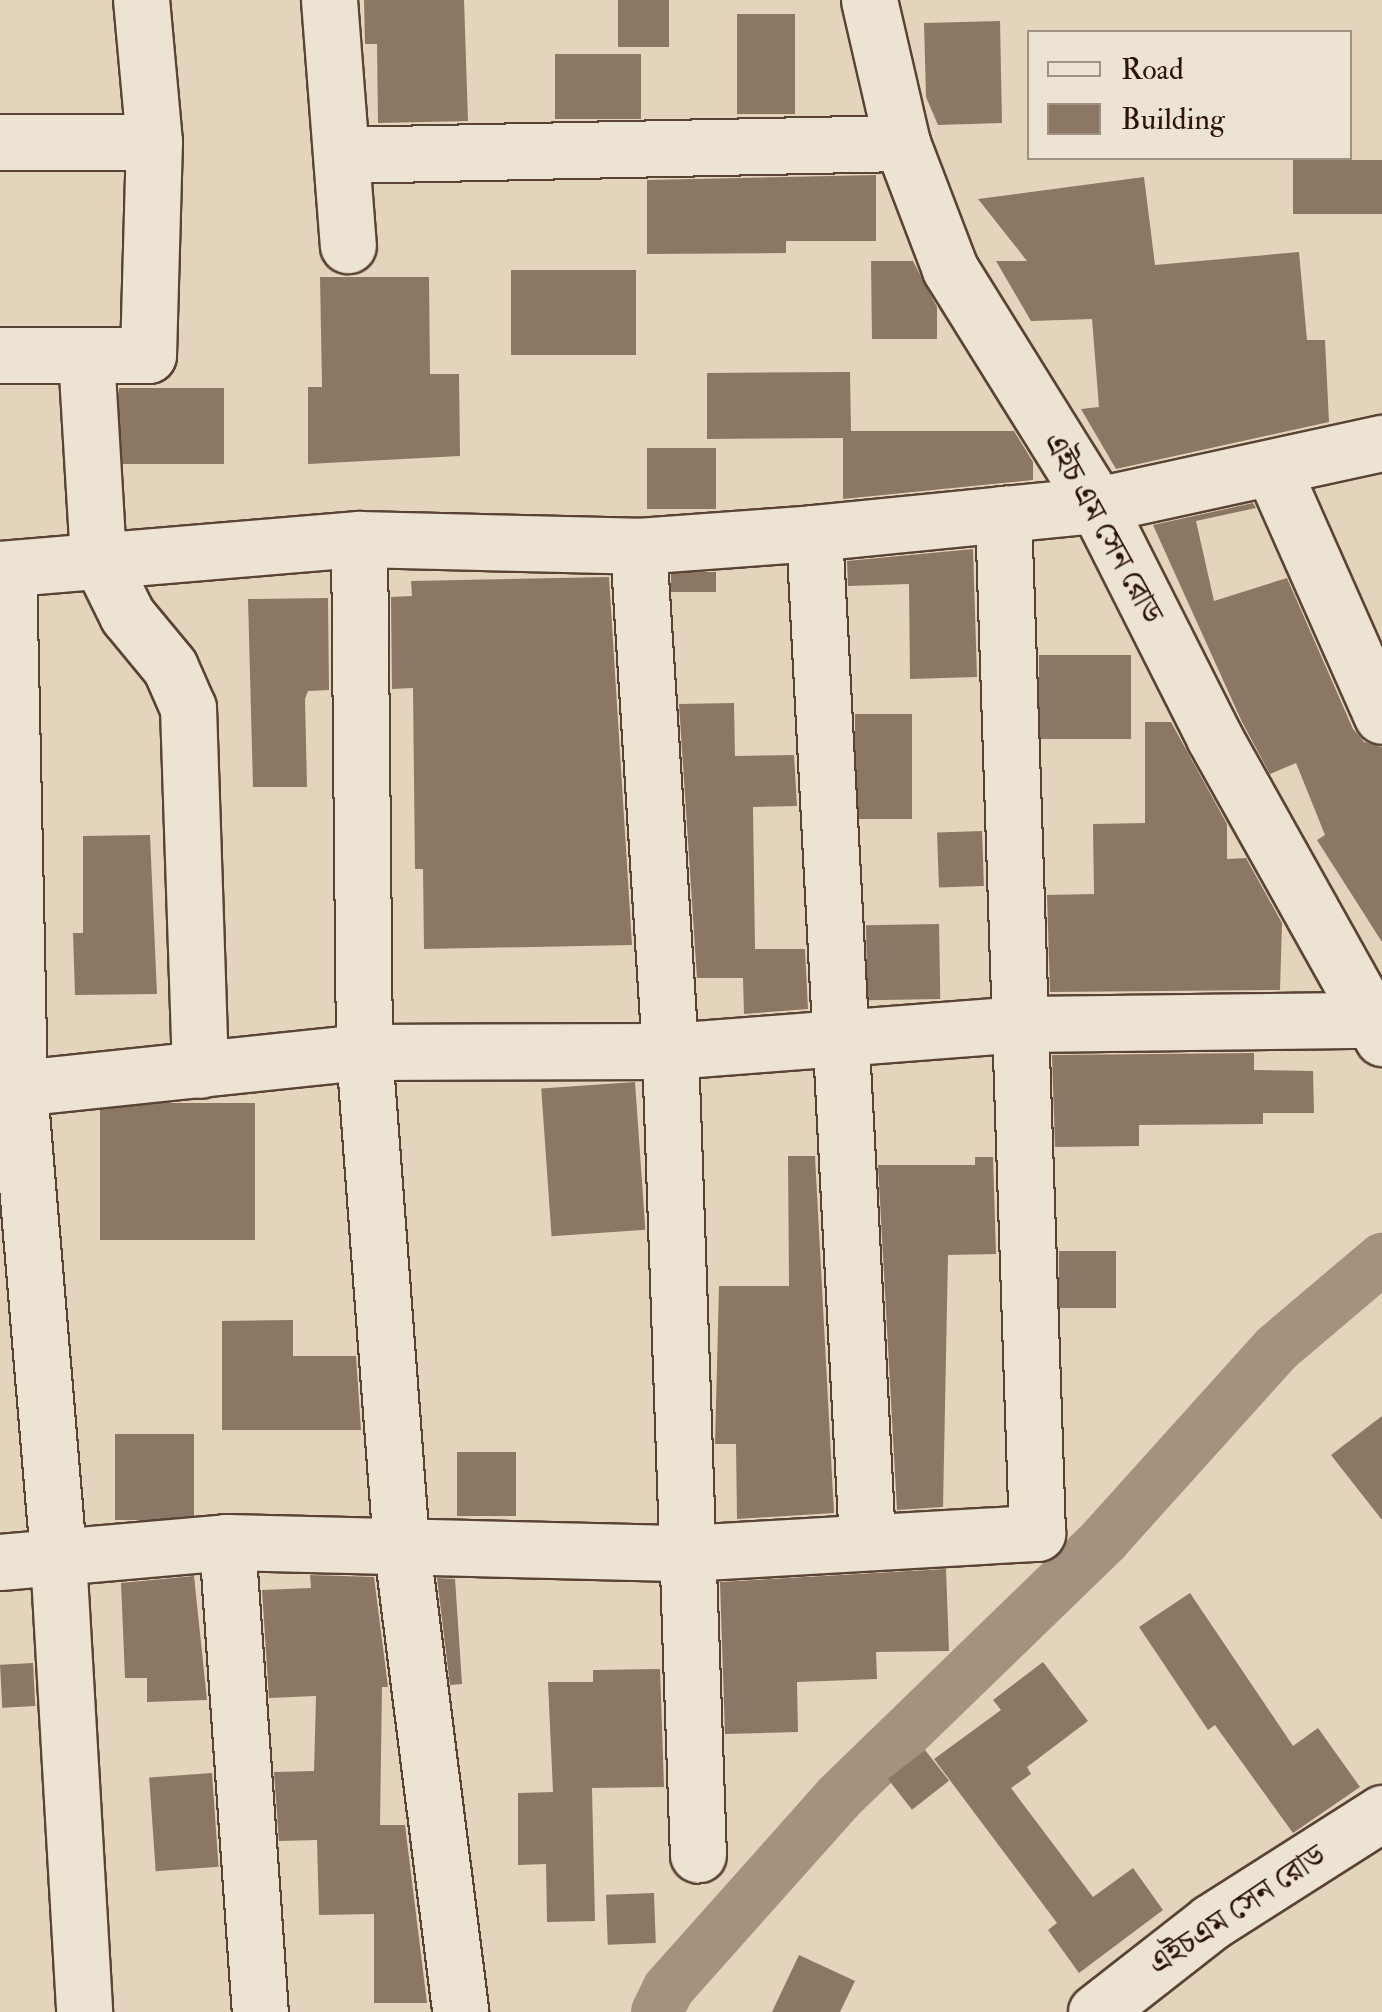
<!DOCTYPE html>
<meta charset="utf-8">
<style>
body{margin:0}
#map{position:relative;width:1382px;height:2012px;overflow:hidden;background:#e4d4bb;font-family:"IM FELL Double Pica","Noto Serif Bengali",serif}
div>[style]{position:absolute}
.canal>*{height:52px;margin:-26px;padding:0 26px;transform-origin:26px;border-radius:26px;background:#a5927e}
.building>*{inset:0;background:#8c7765;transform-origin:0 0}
.roads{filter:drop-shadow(2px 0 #5a4335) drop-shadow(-2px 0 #5a4335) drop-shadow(0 2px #5a4335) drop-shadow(0 -2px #5a4335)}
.street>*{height:55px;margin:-27.5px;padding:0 27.5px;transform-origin:27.5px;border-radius:27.5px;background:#ede3d3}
.secondary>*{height:55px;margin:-27.5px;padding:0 27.5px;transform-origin:27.5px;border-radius:27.5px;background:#ede3d3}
span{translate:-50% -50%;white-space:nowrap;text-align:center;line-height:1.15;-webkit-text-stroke:8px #ede3d3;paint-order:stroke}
.street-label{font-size:32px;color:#2c1308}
.legend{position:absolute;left:1027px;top:30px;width:325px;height:130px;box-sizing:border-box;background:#ede3d3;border:2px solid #a09082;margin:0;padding:12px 18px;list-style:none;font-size:30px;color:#2c1308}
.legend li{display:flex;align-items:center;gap:20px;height:50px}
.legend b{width:50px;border:2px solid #a09082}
</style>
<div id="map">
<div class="canal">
<i style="left:657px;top:2012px;width:25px;rotate:-64deg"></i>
<i style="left:668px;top:1989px;width:256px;rotate:-48.3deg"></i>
<i style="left:838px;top:1798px;width:371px;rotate:-44.1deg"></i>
<i style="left:1104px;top:1540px;width:258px;rotate:-48deg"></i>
<i style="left:1277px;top:1348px;width:138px;rotate:-40.3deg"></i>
</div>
<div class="building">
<i style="clip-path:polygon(364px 0,464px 0,468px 121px,378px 123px,377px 44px,365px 44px)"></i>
<i style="left:618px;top:0;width:51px;height:47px"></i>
<i style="left:795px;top:14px;width:100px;height:58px;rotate:90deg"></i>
<i style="clip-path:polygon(1000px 21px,1002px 123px,938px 125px,926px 97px,924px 23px)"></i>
<i style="left:555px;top:54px;width:86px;height:65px"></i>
<i style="left:1382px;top:160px;width:54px;height:89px;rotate:90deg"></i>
<i style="clip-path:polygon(876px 175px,876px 241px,786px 241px,786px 253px,647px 254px,647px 180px)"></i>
<i style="clip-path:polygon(1144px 177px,1155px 265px,1299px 252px,1307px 340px,1325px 340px,1329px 422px,1116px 469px,1081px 409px,1099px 407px,1092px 319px,1031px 321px,996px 261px,1027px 261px,978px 199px)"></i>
<i style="clip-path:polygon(871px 261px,913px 261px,937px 307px,937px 339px,872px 339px)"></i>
<i style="left:511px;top:270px;width:125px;height:85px"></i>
<i style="clip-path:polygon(320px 277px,429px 277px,430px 374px,459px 374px,460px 456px,308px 464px,308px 387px,322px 387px)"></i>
<i style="clip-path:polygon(850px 372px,851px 431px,1014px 431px,1033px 462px,1033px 480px,843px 499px,843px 438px,707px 439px,707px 373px)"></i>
<i style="left:119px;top:388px;width:105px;height:76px"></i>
<i style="left:716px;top:448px;width:61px;height:69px;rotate:90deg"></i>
<i style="clip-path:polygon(1253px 503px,1256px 508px,1196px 521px,1214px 601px,1287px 578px,1353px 729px,1364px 742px,1382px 747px,1382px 942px,1317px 840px,1325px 835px,1296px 763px,1270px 774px,1242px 722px,1153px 525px)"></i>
<i style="clip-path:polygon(973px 549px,977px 677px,910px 679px,909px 584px,848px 586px,847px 561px)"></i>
<i style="left:716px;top:572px;width:20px;height:45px;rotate:90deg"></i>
<i style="clip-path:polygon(609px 577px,632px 945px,424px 949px,423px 869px,415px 869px,413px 688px,392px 689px,391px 597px,412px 596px,411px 581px)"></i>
<i style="clip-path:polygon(328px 598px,329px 690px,308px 691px,305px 699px,307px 787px,253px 787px,248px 599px)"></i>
<i style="left:1131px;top:655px;width:84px;height:92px;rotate:90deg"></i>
<i style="clip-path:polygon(734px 703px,735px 756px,794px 755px,797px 806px,753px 807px,755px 949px,805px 949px,808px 1009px,744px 1014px,743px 978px,697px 978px,679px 704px)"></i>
<i style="left:855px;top:714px;width:57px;height:105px"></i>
<i style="clip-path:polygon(1145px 722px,1171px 722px,1227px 824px,1227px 859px,1246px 858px,1282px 923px,1280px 990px,1050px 992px,1047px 895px,1094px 894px,1093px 824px,1145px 823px)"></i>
<i style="left:982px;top:831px;width:55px;height:45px;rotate:88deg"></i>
<i style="clip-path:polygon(150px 835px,157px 994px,75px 995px,73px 933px,83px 933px,83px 836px)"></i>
<i style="left:939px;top:924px;width:75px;height:73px;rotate:89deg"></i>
<i style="clip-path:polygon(1254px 1053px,1254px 1070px,1313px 1071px,1314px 1113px,1263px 1113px,1263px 1124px,1139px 1125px,1139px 1146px,1055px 1147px,1052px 1055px)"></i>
<i style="left:635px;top:1082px;width:148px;height:94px;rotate:86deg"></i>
<i style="left:255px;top:1103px;width:137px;height:155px;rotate:90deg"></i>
<i style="clip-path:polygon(788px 1156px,815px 1156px,834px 1513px,737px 1519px,736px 1444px,715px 1444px,719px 1286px,789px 1286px)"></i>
<i style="clip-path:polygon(975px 1157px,993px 1157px,996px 1254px,948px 1255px,943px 1507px,897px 1510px,878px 1165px,975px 1165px)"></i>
<i style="left:1116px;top:1251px;width:57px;height:57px;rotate:90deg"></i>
<i style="clip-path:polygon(293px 1320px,293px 1356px,356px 1356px,361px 1430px,222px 1430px,222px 1321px)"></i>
<i style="clip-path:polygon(1382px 1416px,1382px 1520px,1331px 1455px)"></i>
<i style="left:115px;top:1434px;width:79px;height:86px"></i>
<i style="left:457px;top:1452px;width:59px;height:64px"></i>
<i style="clip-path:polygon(946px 1569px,949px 1651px,876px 1652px,877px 1679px,797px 1682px,798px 1732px,725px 1734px,720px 1582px)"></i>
<i style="clip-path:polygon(310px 1575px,374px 1577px,388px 1687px,382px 1687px,380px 1825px,405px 1825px,427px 2003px,374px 2003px,374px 1914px,319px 1915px,317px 1840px,279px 1841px,274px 1772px,314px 1771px,316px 1696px,269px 1698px,262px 1590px,311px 1588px)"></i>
<i style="clip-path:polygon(194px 1576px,207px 1700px,147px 1702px,147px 1678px,125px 1678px,121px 1583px)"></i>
<i style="clip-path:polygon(437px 1578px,455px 1579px,462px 1684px,450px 1685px)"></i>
<i style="clip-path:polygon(1190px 1593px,1293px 1746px,1318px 1728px,1360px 1787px,1293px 1833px,1215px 1725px,1208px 1730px,1139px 1627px)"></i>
<i style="clip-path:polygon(1043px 1662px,1088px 1721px,1027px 1767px,1031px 1774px,1011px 1788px,1093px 1897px,1133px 1868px,1163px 1910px,1079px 1973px,1048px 1930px,1057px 1923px,934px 1759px,1001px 1710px,993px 1700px)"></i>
<i style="left:33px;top:1663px;width:43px;height:33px;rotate:87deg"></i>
<i style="clip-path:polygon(660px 1669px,664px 1787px,592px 1788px,595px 1921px,547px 1922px,546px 1864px,518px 1865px,518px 1793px,553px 1792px,548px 1682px,593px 1682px,593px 1670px)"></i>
<i style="left:925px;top:1750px;width:39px;height:47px;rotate:52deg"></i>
<i style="left:212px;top:1773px;width:94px;height:63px;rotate:86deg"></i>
<i style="left:654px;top:1893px;width:50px;height:48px;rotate:88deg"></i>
<i style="clip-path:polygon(799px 1955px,855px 1981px,840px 2012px,772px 2012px)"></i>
</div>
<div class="roads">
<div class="street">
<i style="left:329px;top:0;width:246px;rotate:85.6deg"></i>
<i style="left:0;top:142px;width:154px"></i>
<i style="left:343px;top:155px;width:559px;rotate:-1.23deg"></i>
<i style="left:0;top:355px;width:148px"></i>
<i style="left:148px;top:355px;width:213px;rotate:-88.4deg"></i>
<i style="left:154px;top:142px;width:143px;rotate:-95.2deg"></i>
<i style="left:86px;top:356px;width:200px;rotate:86.6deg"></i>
<i style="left:98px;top:556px;width:66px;rotate:63.8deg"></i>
<i style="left:127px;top:615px;width:67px;rotate:50.4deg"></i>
<i style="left:170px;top:667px;width:45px;rotate:66.3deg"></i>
<i style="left:188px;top:708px;width:362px;rotate:88.1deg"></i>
<i style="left:1272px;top:468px;width:271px;rotate:66.1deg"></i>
<i style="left:814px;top:533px;width:1010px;rotate:86.99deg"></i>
<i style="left:359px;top:539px;width:513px;rotate:89.44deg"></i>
<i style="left:364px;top:1052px;width:491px;rotate:85.7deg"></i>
<i style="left:401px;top:1542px;width:474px;rotate:82.8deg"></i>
<i style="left:638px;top:546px;width:506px;rotate:86.37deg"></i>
<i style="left:670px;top:1051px;width:804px;rotate:88.01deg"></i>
<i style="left:0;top:569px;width:360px;rotate:-4.8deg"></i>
<i style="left:359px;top:539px;width:279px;rotate:1.4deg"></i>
<i style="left:638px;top:546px;width:176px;rotate:-4.2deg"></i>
<i style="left:814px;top:533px;width:284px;rotate:-5.7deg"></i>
<i style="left:1097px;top:505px;width:292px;rotate:-12.3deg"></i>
<i style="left:8px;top:569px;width:521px;rotate:88.79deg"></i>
<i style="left:19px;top:1090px;width:469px;rotate:85.2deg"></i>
<i style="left:58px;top:1557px;width:456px;rotate:86.7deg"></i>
<i style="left:0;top:1090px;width:366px;rotate:-6deg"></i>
<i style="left:364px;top:1052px;width:306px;rotate:-0.2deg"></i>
<i style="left:670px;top:1051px;width:355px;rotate:-4.4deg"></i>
<i style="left:1024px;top:1024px;width:347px;rotate:-0.7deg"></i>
<i style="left:227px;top:1542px;width:471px;rotate:86deg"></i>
<i style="left:0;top:1562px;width:228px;rotate:-5deg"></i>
<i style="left:227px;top:1542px;width:459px;rotate:1.4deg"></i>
<i style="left:686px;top:1553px;width:352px;rotate:-3.3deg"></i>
<i style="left:1037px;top:1533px;width:1020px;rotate:-91.91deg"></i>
</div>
<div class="secondary">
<i style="left:869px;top:0;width:147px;rotate:77deg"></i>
<i style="left:902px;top:143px;width:135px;rotate:69.1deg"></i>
<i style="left:950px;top:269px;width:278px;rotate:58.1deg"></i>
<i style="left:1097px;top:505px;width:260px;rotate:63.2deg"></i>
<i style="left:1214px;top:737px;width:345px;rotate:60.8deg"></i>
<i style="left:1096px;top:2012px;width:146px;rotate:-38deg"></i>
<i style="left:1211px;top:1922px;width:203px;rotate:-32.5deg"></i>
</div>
</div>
<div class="street-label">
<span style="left:1103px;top:528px;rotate:61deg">এইচ এম সেন রোড</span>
<span style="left:1237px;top:1910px;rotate:-34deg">এইচএম সেন রোড</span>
</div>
<ul class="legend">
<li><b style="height:12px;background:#ede3d3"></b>Road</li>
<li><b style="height:28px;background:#8c7765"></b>Building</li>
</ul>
</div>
